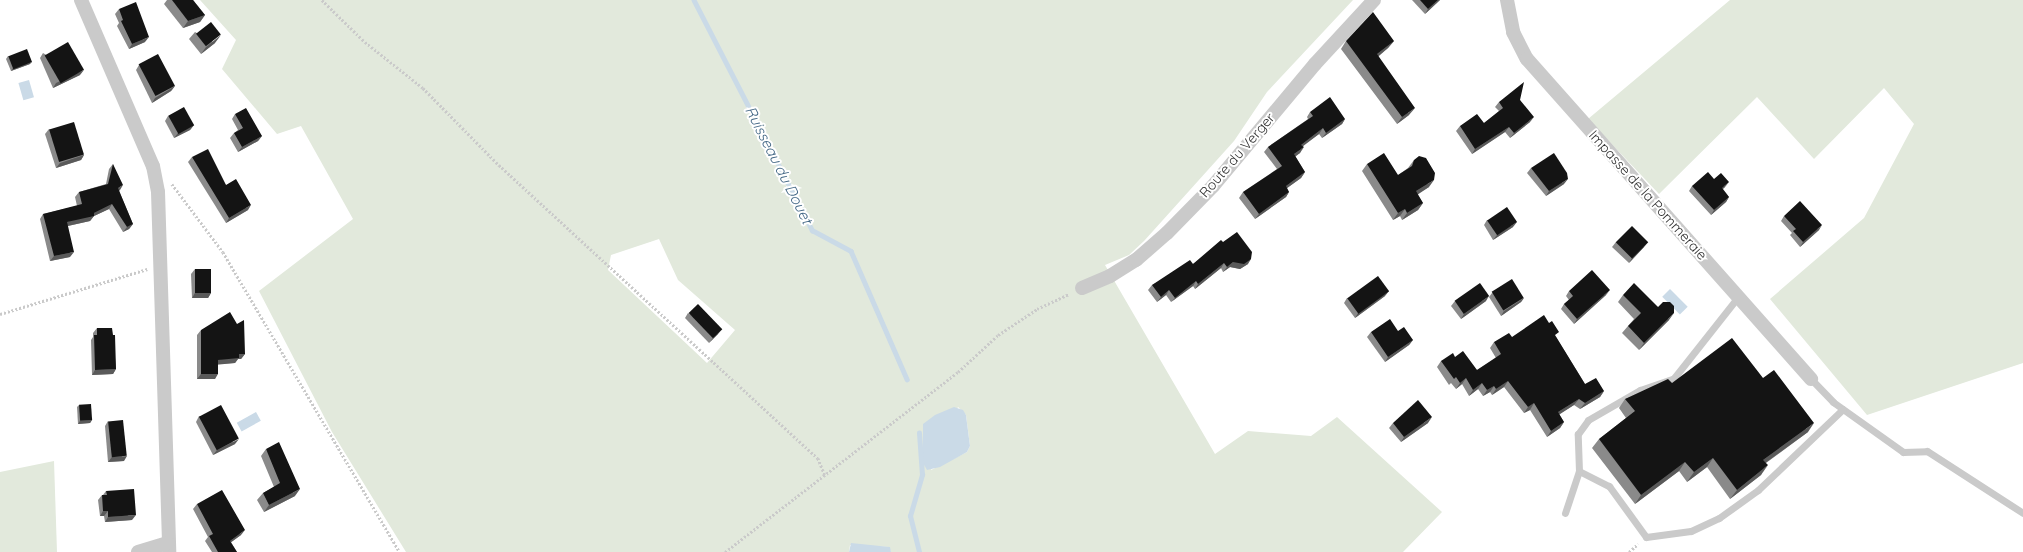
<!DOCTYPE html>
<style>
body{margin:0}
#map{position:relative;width:2023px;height:552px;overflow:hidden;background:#fff;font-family:Quicksand,sans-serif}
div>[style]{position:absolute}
.green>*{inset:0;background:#e2e9dc}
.water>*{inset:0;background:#cadae7;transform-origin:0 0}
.stream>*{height:4.5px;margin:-2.25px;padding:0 2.25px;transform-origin:2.25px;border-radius:2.25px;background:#cadae7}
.path>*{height:2.5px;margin-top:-1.25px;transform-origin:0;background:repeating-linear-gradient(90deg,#cacaca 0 2px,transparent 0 4px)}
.lane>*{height:7px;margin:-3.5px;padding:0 3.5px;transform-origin:3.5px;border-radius:3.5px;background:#cacaca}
.street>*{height:14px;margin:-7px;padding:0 7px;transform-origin:7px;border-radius:7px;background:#cacaca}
.wall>*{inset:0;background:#8a8a8a}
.shaded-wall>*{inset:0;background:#5a5a5a}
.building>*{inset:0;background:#141414;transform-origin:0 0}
span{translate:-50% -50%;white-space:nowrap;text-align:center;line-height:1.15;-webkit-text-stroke:4px #fff;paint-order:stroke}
.street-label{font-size:14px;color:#2d2d2d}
.water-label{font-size:15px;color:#446886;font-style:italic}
</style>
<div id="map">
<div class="green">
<i style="clip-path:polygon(evenodd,200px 0,1353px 0,1267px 92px,1234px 141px,1144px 241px,1129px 255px,1105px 265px,1215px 454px,1248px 431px,1311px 436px,1337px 417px,1442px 512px,1403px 552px,891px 552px,889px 547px,850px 545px,849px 552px,406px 552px,332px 432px,259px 291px,353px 219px,301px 126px,277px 134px,222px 69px,236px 40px,200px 0,659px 239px,678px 280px,735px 330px,707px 363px,608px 270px,611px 255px,659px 239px,200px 0,958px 407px,966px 415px,970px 446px,967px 452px,931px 470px,958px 407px)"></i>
<i style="clip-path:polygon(1730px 0,2023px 0,2023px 363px,1867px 415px,1770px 299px,1864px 218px,1914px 124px,1884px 88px,1814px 159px,1757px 97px,1659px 194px,1588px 119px)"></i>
<i style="clip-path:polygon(54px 461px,57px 552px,0 552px,0 472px)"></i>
</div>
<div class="water">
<i style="left:29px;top:80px;width:18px;height:11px;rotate:74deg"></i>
<i style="left:1670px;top:289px;width:25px;height:11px;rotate:45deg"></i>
<i style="clip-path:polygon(954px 407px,963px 410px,966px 415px,970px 446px,967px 452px,940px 467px,927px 470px,923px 463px,923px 424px,935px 415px)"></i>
<i style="left:256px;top:412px;width:10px;height:22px;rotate:61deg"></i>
<i style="clip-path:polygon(851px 543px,890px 547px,891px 552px,849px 552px)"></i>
</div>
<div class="stream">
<i style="left:694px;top:0;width:259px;rotate:62.8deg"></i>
<i style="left:812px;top:230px;width:44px;rotate:28.3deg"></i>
<i style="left:851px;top:251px;width:140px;rotate:66.4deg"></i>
<i style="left:919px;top:552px;width:37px;rotate:-104deg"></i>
<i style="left:910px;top:516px;width:43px;rotate:-73.7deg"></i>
<i style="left:922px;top:475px;width:42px;rotate:-94.1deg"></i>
</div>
<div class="path">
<i style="left:322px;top:0;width:60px;rotate:44.3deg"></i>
<i style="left:365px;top:42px;width:74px;rotate:38.4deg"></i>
<i style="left:423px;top:88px;width:108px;rotate:45.4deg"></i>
<i style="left:499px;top:165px;width:433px;rotate:42.6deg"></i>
<i style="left:818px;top:458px;width:18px;rotate:68deg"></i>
<i style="left:172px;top:184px;width:85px;rotate:53.1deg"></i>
<i style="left:223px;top:252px;width:348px;rotate:59.5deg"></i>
<i style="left:0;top:314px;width:154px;rotate:-17deg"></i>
<i style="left:725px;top:552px;width:294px;rotate:-37.7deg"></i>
<i style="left:958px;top:372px;width:54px;rotate:-42.8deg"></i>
<i style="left:998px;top:335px;width:47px;rotate:-33.7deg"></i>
<i style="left:1037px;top:309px;width:35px;rotate:-25deg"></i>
<i style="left:1629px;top:552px;width:12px;rotate:-42deg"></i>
</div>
<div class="lane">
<i style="left:1811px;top:379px;width:32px;rotate:46deg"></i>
<i style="left:1833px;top:402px;width:86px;rotate:35.5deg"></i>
<i style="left:1903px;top:452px;width:24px;rotate:-2deg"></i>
<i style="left:1927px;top:451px;width:114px;rotate:32.9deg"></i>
<i style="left:1579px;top:471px;width:34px;rotate:27deg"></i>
<i style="left:1609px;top:486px;width:63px;rotate:54deg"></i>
<i style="left:1646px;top:537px;width:45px;rotate:-7.6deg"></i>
<i style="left:1691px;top:531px;width:31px;rotate:-25deg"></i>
<i style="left:1719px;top:518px;width:48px;rotate:-35.7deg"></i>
<i style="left:1758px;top:490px;width:117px;rotate:-43.6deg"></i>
<i style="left:1565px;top:513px;width:44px;rotate:-71.6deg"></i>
<i style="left:1579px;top:471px;width:37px;rotate:-92deg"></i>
<i style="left:1578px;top:434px;width:17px;rotate:-54deg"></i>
<i style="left:1588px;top:420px;width:60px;rotate:-30deg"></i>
<i style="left:1640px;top:390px;width:36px;rotate:-19deg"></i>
<i style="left:1674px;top:378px;width:103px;rotate:-51.7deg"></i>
</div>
<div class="street">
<i style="left:81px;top:0;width:181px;rotate:66.6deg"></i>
<i style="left:153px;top:166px;width:26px;rotate:79deg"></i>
<i style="left:158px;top:192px;width:360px;rotate:88.2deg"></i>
<i style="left:1507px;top:0;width:33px;rotate:79deg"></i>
<i style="left:1513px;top:32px;width:30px;rotate:63deg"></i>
<i style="left:1527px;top:59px;width:428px;rotate:48.4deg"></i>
<i style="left:1082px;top:288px;width:30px;rotate:-23deg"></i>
<i style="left:1110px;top:276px;width:31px;rotate:-32deg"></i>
<i style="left:1136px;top:260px;width:41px;rotate:-41.1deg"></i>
<i style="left:1167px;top:233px;width:66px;rotate:-45.6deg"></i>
<i style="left:1213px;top:186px;width:159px;rotate:-50.1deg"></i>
<i style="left:1315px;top:64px;width:87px;rotate:-47.3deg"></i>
<i style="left:138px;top:552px;width:31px;rotate:-17deg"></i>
</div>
<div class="wall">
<i style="clip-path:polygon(167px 0,193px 0,205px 15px,200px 22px,183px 28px,164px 4px)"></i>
<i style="clip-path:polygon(1412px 0,1440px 0,1425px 14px)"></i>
<i style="clip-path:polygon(119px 9px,145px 42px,129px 49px,117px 26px,119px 23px,115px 14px)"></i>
<i style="clip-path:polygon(195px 32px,215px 43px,201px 54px,189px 39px)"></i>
<i style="clip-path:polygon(1346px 41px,1394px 41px,1388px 48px,1378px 56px,1409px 115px,1397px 124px,1341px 49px)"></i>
<i style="clip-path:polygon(43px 53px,80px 75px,53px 88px,40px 58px)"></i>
<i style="clip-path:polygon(8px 56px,30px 64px,11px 71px,6px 59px)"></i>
<i style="clip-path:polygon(139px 65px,175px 86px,171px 91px,152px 103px,136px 70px)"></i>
<i style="clip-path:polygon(1520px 100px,1530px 122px,1510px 138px,1505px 132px,1472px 154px,1456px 131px,1460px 126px,1484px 123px,1499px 111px,1495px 107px,1499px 102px)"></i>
<i style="clip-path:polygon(1310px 112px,1345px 119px,1342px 124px,1322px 138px,1319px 134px,1302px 146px,1300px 153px,1295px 156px,1305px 172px,1301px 178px,1287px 188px,1289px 192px,1286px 197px,1255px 219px,1239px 198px,1243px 192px,1277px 169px,1264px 152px,1268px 147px,1308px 119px,1307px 117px)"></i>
<i style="clip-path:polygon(235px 114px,262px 136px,258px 141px,238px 152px,230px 138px,234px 133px,238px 130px,232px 119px)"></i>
<i style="clip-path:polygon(168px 116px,194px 125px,190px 130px,174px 138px,165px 121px)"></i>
<i style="clip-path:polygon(49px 129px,84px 155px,81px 160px,56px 168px,45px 134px)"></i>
<i style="clip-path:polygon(192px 157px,226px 185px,248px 210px,226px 223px,188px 162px)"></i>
<i style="clip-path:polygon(1414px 160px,1429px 187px,1417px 194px,1423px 203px,1418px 210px,1402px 220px,1400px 216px,1393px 220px,1362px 171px,1367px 164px,1398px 175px,1408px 168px)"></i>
<i style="clip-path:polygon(113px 164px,120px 190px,119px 191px,133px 224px,129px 229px,123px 232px,109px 209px,94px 216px,90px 221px,68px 226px,70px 257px,50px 261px,40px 219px,43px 214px,77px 206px,75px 197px,79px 192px,106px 184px,109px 169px)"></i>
<i style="clip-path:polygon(1531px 168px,1564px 184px,1546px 196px,1527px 173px)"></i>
<i style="clip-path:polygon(1714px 179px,1725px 187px,1723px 189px,1729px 197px,1726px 202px,1711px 215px,1689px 191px,1692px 186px)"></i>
<i style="clip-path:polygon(1784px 216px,1819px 230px,1800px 247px,1790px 235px,1792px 233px,1781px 221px)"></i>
<i style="clip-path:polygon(1487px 220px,1513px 227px,1493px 240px,1484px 225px)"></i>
<i style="clip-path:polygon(1223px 242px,1248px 264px,1240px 269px,1230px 267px,1223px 272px,1221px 268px,1195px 289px,1193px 286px,1171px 302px,1166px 295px,1157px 302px,1148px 290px,1152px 285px,1193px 264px)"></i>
<i style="clip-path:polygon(1616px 242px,1644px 247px,1629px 263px,1612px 247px)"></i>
<i style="clip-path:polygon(195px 269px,211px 293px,208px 298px,192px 298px,191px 274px)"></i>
<i style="clip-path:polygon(1569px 291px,1606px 295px,1574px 324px,1561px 309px,1564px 304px,1569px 300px,1566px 296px)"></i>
<i style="clip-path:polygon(1492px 293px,1524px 298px,1521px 302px,1501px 316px,1489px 297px)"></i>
<i style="clip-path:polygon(1623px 295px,1658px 307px,1669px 320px,1639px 350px,1622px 333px,1634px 319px,1618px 302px)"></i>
<i style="clip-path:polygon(1385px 296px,1355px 318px,1344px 303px,1347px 298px)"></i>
<i style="clip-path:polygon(1455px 301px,1486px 301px,1461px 319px,1451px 306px)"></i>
<i style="clip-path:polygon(688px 313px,718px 334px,709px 343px,685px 318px)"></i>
<i style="clip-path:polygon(97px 328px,113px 335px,116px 369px,113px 374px,92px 375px,91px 340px,93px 337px,93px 333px)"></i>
<i style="clip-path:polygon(201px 330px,245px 354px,241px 359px,238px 359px,235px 363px,218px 364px,215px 379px,197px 379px,197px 335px)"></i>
<i style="clip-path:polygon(1398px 331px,1413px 340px,1409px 345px,1385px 362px,1367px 337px,1371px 332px)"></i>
<i style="clip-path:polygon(1556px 337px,1585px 384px,1604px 391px,1600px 397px,1580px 409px,1574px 405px,1559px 414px,1564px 422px,1560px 428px,1547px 437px,1530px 410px,1524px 413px,1504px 387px,1492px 395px,1490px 392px,1483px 396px,1478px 389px,1469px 396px,1462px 384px,1456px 389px,1451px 383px,1449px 385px,1437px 367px,1441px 361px,1455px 357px,1477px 370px,1496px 358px,1490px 348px,1494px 342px)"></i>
<i style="clip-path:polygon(1763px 378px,1808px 432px,1766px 463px,1761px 475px,1730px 499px,1707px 467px,1687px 482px,1679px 471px,1635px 504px,1592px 448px,1599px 439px,1626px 418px,1619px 408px,1625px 399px,1672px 383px)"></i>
<i style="clip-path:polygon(79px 405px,92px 420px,90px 423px,78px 424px,77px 407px)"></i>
<i style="clip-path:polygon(199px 416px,235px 444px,213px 455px,196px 422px)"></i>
<i style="clip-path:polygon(108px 421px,124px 461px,108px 462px,105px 426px)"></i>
<i style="clip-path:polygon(1393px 423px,1428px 423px,1401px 442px,1389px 428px)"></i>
<i style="clip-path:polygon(266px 449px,295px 496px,264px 512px,257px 500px,263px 493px,274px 487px,261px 456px)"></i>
<i style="clip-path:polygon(106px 491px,132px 520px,105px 522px,104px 516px,100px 516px,98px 500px,102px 495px,103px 495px)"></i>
<i style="clip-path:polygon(197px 504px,241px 535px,231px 542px,237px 552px,212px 552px,205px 541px,208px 537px,193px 509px)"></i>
</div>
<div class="shaded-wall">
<i style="clip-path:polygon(1438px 0,1440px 0,1425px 14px,1428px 9px)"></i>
<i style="clip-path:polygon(205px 15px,200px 22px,183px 28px,188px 21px)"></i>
<i style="clip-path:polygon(221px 35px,215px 43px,201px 54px,206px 47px)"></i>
<i style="clip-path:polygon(149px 37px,145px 42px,129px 49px,132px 44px)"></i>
<i style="clip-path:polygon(1394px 41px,1388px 48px,1372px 62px,1377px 54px)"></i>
<i style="clip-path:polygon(32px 62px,30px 64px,11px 71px,13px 68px)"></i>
<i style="clip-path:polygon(84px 70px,80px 75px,53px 88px,56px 83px)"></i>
<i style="clip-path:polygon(175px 86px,171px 91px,152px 103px,155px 98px)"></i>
<i style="clip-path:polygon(1415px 108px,1409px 115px,1397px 124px,1402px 117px)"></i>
<i style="clip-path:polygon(1534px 117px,1530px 122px,1510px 138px,1514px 133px)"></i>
<i style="clip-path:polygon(1345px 119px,1342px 124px,1322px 138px,1326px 133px)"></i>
<i style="clip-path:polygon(194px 125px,190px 130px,174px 138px,178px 133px)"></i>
<i style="clip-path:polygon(1509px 127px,1505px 132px,1472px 154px,1475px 149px)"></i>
<i style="clip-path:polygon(1323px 128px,1319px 134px,1298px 150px,1301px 145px)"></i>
<i style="clip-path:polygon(262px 136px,258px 141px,238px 152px,242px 147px)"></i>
<i style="clip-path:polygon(1304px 147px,1300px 153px,1291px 160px,1294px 154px)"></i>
<i style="clip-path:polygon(84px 155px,81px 160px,56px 168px,60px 163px)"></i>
<i style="clip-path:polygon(1305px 172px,1301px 178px,1283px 191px,1286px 186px)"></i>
<i style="clip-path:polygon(1568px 179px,1564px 184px,1546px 196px,1549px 191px)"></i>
<i style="clip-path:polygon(1434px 180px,1429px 187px,1411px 199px,1416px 191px)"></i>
<i style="clip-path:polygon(1729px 182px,1725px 187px,1718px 193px,1722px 188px)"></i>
<i style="clip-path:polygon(123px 185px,120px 190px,114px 193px,118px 188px)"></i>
<i style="clip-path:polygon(1289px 192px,1286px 197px,1255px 219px,1259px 214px)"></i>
<i style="clip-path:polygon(1729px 197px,1726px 202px,1711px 215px,1714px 210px)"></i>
<i style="clip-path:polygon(1423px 203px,1418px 210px,1402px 220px,1407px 213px)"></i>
<i style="clip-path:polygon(112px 204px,109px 209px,94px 216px,90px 221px,63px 227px,67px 222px,94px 213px)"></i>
<i style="clip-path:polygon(251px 205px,248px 210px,226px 223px,229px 218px)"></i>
<i style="clip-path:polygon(1405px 209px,1400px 216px,1393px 220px,1398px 213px)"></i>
<i style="clip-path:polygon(1517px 222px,1513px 227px,1493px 240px,1497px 235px)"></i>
<i style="clip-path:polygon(133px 224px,129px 229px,123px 232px,127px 227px)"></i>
<i style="clip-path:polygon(1822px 225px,1819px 230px,1800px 247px,1803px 242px)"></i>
<i style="clip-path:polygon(1648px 242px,1644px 247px,1629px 263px,1632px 258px)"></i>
<i style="clip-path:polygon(74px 252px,70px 257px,50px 261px,54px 256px)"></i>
<i style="clip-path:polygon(1251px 259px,1248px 264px,1240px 269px,1230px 267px,1223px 272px,1227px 267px,1233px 262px)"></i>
<i style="clip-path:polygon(1224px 263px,1221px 268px,1195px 289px,1198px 284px)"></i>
<i style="clip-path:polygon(1196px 281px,1193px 286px,1171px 302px,1175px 298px)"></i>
<i style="clip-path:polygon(1169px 290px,1166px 295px,1157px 302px,1161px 297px)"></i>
<i style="clip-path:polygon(1610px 290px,1606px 295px,1574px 324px,1577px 319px)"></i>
<i style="clip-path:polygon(1389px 291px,1385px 296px,1355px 318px,1358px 313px)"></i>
<i style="clip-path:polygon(195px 293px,211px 293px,208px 298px,192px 298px)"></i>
<i style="clip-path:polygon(1489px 296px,1486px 301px,1461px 319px,1464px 314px)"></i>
<i style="clip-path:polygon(1524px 298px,1521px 302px,1501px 316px,1504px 311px)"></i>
<i style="clip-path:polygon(1674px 313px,1669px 320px,1639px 350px,1644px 343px)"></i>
<i style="clip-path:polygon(722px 329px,718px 334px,709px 343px,713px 338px)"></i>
<i style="clip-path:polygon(1413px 340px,1409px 345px,1385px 362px,1388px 357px)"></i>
<i style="clip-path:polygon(239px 354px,245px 354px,241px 359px,238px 359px,235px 363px,214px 365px,218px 360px)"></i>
<i style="clip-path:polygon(116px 369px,113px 374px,92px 375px,95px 370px)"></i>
<i style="clip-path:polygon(201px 374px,218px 374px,215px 379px,197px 379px)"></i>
<i style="clip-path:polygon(1466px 378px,1462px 384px,1456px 389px,1460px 383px)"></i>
<i style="clip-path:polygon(1508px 381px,1504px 387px,1492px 395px,1496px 389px)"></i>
<i style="clip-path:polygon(1482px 383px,1478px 389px,1469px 396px,1473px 390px)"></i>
<i style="clip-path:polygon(1494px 386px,1490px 392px,1483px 396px,1487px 390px)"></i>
<i style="clip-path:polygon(1604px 391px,1600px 397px,1580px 409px,1585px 403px)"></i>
<i style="clip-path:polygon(1579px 399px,1574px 405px,1554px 418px,1558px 412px)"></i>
<i style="clip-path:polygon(1534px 403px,1530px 410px,1524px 413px,1528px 407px)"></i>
<i style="clip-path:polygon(1432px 417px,1428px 423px,1401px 442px,1404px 437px)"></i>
<i style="clip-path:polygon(92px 420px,90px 423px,78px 424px,80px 421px)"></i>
<i style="clip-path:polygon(1564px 422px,1560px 428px,1547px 437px,1551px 431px)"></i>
<i style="clip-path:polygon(1814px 423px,1808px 432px,1757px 469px,1763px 460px)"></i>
<i style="clip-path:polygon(239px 439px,235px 444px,213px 455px,217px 450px)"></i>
<i style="clip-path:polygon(127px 456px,124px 461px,108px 462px,112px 457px)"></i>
<i style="clip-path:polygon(1713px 458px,1707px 467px,1687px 482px,1694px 472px)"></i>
<i style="clip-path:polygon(1685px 462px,1679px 471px,1635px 504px,1641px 495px)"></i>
<i style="clip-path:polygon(1768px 465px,1761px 475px,1730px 499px,1737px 490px)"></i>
<i style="clip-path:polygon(300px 489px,295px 496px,264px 512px,269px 505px)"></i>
<i style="clip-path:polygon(103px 511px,108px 511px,104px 516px,100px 516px)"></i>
<i style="clip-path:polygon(136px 515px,132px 520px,105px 522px,108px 517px)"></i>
<i style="clip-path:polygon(245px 530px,241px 535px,226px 546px,230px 541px)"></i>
</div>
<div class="building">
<i style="clip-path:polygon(172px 0,193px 0,205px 15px,188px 21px)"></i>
<i style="clip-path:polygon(1420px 0,1438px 0,1428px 9px)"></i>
<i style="clip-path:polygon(136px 2px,149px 37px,132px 44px,121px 21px,123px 20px,119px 9px)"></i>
<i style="clip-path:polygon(1373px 12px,1394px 41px,1377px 54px,1415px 108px,1402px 117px,1346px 41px)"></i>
<i style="left:211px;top:22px;width:16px;height:19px;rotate:52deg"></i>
<i style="left:68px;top:42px;width:32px;height:27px;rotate:60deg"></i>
<i style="left:27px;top:49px;width:14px;height:20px;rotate:69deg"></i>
<i style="left:158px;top:54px;width:36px;height:22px;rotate:62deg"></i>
<i style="clip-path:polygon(1524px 82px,1520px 100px,1534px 117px,1514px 133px,1509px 127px,1475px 149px,1460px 126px,1477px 114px,1484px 123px,1503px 108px,1499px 102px)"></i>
<i style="clip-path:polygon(1330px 97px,1345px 119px,1326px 133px,1323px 128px,1301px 145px,1304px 147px,1294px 154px,1305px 172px,1286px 186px,1289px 192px,1259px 214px,1243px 192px,1282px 166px,1268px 147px,1313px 116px,1310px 112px)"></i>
<i style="left:184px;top:107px;width:21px;height:18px;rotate:61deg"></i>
<i style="clip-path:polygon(246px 108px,262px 136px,242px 147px,234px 133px,243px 128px,235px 114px)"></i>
<i style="left:74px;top:122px;width:34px;height:26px;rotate:73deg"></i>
<i style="clip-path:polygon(208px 149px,226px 185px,236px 179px,251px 205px,229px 218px,192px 157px)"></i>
<i style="clip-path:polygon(1384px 153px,1398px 175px,1412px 166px,1414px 160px,1419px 156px,1426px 158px,1435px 173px,1434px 180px,1416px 191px,1423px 203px,1407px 213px,1405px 209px,1398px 213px,1367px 164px)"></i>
<i style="clip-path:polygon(1554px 153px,1567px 173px,1568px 179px,1549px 191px,1531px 168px)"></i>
<i style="clip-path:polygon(113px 164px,123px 185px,118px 188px,133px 224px,127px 227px,112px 204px,94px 213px,94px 216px,67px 222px,74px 252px,54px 256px,43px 214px,82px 204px,79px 192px,108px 184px)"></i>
<i style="clip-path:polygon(1708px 172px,1714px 179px,1721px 173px,1729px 182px,1722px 188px,1729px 197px,1714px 210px,1692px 186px)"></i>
<i style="clip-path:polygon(1800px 201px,1822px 225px,1803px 242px,1793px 231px,1796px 229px,1784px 216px)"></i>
<i style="left:1507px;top:207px;width:18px;height:24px;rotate:56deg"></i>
<i style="left:1632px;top:226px;width:23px;height:23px;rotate:45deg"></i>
<i style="clip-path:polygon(1237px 232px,1252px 252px,1251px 259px,1244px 264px,1233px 262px,1227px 267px,1224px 263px,1198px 284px,1196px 281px,1175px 298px,1169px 290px,1161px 297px,1152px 285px,1190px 260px,1193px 264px,1221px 240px,1223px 242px)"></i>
<i style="left:195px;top:269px;width:16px;height:24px"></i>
<i style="clip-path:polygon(1592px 270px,1610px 290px,1577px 319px,1564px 304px,1573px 296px,1569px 291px)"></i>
<i style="left:1378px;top:276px;width:19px;height:38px;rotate:54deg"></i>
<i style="left:1512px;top:279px;width:22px;height:24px;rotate:58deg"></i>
<i style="left:1480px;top:283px;width:16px;height:31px;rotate:55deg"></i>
<i style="clip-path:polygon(1634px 283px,1658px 307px,1663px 302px,1670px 302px,1674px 306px,1674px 313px,1644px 343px,1628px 326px,1641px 313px,1623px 295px)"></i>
<i style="left:698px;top:304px;width:35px;height:13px;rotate:46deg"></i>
<i style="clip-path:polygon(230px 312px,237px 324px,244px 320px,245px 354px,239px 354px,239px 358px,218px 360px,218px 374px,201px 374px,201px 330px)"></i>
<i style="clip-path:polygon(1544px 315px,1549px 323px,1552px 321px,1559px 332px,1555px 335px,1585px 384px,1596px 378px,1604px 391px,1585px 403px,1579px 399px,1558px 412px,1564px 422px,1551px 431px,1534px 403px,1528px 407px,1508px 381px,1496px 389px,1494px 386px,1487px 390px,1482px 383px,1473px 390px,1466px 378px,1460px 383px,1456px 377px,1454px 379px,1441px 361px,1453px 353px,1455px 357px,1463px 351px,1477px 370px,1501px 354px,1494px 342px,1509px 333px,1512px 337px)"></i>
<i style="clip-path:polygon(1390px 319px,1398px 331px,1404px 327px,1413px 340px,1388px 357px,1371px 332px)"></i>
<i style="clip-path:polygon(97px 328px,112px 328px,113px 335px,115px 335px,116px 369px,95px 370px,94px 335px,97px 335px)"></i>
<i style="clip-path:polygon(1732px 338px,1763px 378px,1774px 370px,1814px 423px,1763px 460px,1768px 465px,1737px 490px,1713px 458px,1694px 472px,1685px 462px,1641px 495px,1599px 439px,1635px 411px,1625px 399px,1668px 379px,1672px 383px)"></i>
<i style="clip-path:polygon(1418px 400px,1432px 417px,1404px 437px,1393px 423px)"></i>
<i style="left:91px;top:404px;width:16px;height:12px;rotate:86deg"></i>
<i style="left:221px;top:405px;width:38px;height:25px;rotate:62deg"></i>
<i style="left:123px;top:420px;width:36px;height:15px;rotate:84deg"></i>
<i style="clip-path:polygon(279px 442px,300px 489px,269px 505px,263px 493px,280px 483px,266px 449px)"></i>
<i style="clip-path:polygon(134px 489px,136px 515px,108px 517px,108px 511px,103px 511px,102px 495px,107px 495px,106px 491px)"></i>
<i style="clip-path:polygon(222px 490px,245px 530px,230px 541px,237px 552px,218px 552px,209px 536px,213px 534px,197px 504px)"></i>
</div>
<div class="street-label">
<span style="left:1237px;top:155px;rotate:-49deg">Route du Verger</span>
<span style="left:1648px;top:195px;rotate:48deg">Impasse de la Pommeraie</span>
</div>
<div class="water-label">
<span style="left:779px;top:165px;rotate:63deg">Ruisseau du Douet</span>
</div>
</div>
